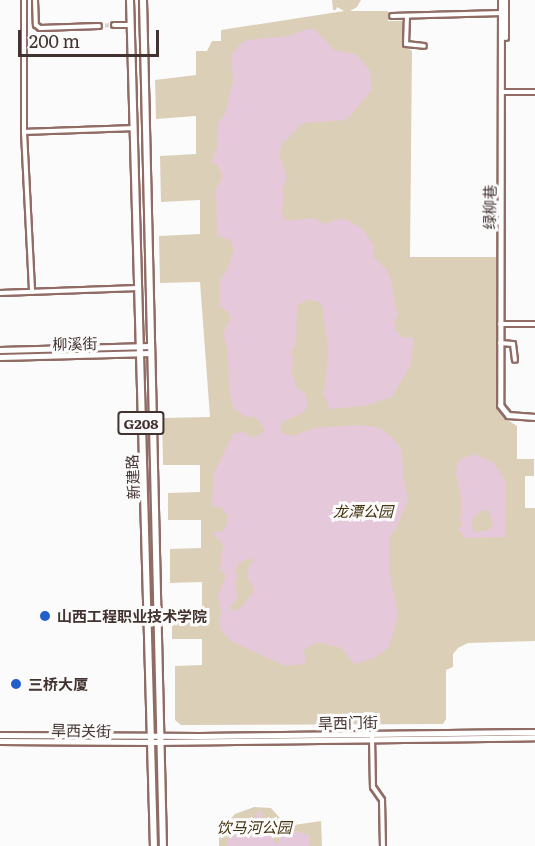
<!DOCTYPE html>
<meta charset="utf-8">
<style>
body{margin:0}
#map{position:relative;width:535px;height:846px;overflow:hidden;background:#fbfbfb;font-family:Literata,"Noto Sans SC",serif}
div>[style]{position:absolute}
.green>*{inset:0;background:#dccfb7}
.water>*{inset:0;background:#e6c8db}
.street-tunnel>*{height:4px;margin-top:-2px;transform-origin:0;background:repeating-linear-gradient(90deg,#d6d3d2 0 4px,transparent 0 6px)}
.roads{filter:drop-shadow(2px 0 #906c65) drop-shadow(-2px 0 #906c65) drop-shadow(0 2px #906c65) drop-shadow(0 -2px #906c65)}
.street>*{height:4px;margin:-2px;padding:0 2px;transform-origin:2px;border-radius:2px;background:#fff}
.secondary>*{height:5px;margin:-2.5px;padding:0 2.5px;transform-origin:2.5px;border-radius:2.5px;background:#fff}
.primary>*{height:6px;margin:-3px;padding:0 3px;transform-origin:3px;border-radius:3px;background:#fff}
.dots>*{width:16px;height:16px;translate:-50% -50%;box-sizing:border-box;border:3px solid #fbfbfb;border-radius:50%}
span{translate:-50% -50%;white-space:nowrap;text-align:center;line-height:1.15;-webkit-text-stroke:6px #fbfbfb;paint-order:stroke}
.shield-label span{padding:2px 4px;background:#fbfbfb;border:2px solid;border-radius:4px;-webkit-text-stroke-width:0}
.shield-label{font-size:14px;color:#433330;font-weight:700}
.street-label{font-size:15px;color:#433330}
.park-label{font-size:15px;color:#44320e;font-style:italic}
.poi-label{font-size:15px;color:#433330;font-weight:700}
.left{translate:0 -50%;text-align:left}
.scale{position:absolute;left:18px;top:30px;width:141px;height:27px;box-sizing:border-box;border:3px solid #433330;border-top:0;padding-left:8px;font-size:18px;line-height:21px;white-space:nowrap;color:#433330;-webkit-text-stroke:4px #fbfbfb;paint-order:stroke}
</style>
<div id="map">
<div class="green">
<i style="clip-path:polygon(332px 0,361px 0,357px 7px,350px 11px,388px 11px,388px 21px,404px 21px,403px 46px,412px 51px,410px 257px,496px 257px,496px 406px,503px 417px,517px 426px,517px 459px,534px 459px,534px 476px,525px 476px,525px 508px,535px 508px,535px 641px,468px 643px,458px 648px,453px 654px,453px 667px,446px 670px,446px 719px,443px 724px,181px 725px,175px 720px,175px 666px,202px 665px,202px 639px,172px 639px,172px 611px,202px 610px,202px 582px,170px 583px,170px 549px,201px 548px,201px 520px,168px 520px,168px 493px,200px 492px,200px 465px,163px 465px,162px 418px,210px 417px,200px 282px,160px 283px,159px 236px,200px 234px,200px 200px,161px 202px,160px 156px,196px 154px,196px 116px,156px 119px,155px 80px,196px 75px,196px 51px,207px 51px,212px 41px,221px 41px,221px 30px,344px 11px,337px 7px,336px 10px,333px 10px)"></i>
<i style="clip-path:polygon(254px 807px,271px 808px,287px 826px,321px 821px,322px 846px,219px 846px,219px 832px,224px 825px,235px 814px)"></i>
</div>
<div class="water">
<i style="clip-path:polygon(evenodd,306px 29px,314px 29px,334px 50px,355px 54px,370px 70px,372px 90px,346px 120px,303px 123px,282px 144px,279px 155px,287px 177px,282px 189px,284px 200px,281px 212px,287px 221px,314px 218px,324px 224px,337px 219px,347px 220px,363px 229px,373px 245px,373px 257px,386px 269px,391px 279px,395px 307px,399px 314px,394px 321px,396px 331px,404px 338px,413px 337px,413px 344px,410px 366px,392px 397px,363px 406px,330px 409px,322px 391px,325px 389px,328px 348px,322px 305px,317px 301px,306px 300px,297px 306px,296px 344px,290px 354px,293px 356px,292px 374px,297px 388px,305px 393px,308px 404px,303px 413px,284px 421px,280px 428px,282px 433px,293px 436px,314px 428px,359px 425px,380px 428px,394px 439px,402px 450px,403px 475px,408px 500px,396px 528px,389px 537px,390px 575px,398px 615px,389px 647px,377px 657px,354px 664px,341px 648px,317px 642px,303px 650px,306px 659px,304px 664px,285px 666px,231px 641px,221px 630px,219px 623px,221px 613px,218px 596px,226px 576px,220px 569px,223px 545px,212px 532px,223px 531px,227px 523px,227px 514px,223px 513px,223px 508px,212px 506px,214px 474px,233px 434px,243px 432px,253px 438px,265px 431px,257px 418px,244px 416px,233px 407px,229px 391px,228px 351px,223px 334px,231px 318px,228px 312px,219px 306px,219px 281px,227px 270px,234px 250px,230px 240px,217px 236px,216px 189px,223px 176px,217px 164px,211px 163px,217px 148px,218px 123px,225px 113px,233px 80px,231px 55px,239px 45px,247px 40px,289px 36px,306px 29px,249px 558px,254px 560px,249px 565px,247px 577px,253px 587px,253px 592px,244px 605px,235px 611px,229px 608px,238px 597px,235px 588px,237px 577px,235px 570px,239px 563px,249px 558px)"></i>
<i style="clip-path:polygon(evenodd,473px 454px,493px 462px,506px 482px,505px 537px,465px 538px,458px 529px,463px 524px,460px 520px,462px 503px,456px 475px,457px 464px,461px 459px,473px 454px,489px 510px,493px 525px,489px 530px,476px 532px,473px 530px,472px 520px,480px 511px,489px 510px)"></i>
<i style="clip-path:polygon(260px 811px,262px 812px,262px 820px,267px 832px,276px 843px,279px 843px,279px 836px,283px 832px,296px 831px,310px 836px,310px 846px,227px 846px,230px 830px,235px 825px,255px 823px,257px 812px)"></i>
</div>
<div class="street-tunnel">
<i style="left:99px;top:26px;width:15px;rotate:-4deg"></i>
</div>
<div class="roads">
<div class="street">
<i style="left:24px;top:0;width:132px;rotate:90deg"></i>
<i style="left:24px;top:132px;width:160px;rotate:87.1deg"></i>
<i style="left:35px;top:0;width:25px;rotate:88deg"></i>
<i style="left:36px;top:25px;width:5px;rotate:37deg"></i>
<i style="left:40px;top:28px;width:59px;rotate:-1.9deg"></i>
<i style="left:392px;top:16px;width:110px;rotate:-1.6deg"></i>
<i style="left:407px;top:16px;width:28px;rotate:92deg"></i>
<i style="left:406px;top:44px;width:18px;rotate:6deg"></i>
<i style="left:114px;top:25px;width:17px"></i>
<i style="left:502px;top:92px;width:33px"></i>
<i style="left:24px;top:132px;width:110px;rotate:-2.1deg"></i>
<i style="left:0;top:293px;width:138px;rotate:-2.1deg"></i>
<i style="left:500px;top:324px;width:35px"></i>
<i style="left:500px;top:343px;width:13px;rotate:4deg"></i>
<i style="left:513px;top:344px;width:16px;rotate:83deg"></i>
<i style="left:372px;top:737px;width:50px;rotate:88.9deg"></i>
<i style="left:373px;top:787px;width:16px;rotate:55deg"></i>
<i style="left:382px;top:800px;width:46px;rotate:88.8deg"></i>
</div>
<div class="secondary">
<i style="left:501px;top:0;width:405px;rotate:90.1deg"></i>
<i style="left:500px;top:405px;width:13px;rotate:51deg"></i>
<i style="left:508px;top:415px;width:27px;rotate:4deg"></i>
<i style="left:505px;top:0;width:37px;rotate:90deg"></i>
<i style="left:0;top:350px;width:151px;rotate:-1.5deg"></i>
<i style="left:0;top:357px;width:151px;rotate:-1.5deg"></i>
<i style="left:0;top:735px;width:200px;rotate:0.3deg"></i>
<i style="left:200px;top:736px;width:335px;rotate:-0.7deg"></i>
<i style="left:0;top:741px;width:152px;rotate:0.4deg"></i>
<i style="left:152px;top:742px;width:383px;rotate:-0.7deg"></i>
</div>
<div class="primary">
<i style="left:130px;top:0;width:846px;rotate:88.38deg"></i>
<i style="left:143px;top:0;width:846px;rotate:88.65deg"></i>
</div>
</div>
<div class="dots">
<i style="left:45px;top:616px;background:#225fcb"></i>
<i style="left:16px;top:684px;background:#225fcb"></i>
</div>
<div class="shield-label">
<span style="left:141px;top:423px">G208</span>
</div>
<div class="street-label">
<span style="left:489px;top:207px;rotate:-89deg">绿柳巷</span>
<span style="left:75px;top:343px;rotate:-1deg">柳溪街</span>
<span style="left:132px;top:477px;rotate:-92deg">新建路</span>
<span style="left:348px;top:722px;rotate:-1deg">旱西门街</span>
<span style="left:81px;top:730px;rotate:1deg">旱西关街</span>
</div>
<div class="park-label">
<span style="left:363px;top:511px">龙潭公园</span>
<span style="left:254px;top:827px">饮马河公园</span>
</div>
<div class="poi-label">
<span class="left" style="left:57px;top:616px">山西工程职业技术学院</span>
<span class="left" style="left:28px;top:684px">三桥大厦</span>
</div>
<div class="scale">200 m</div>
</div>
